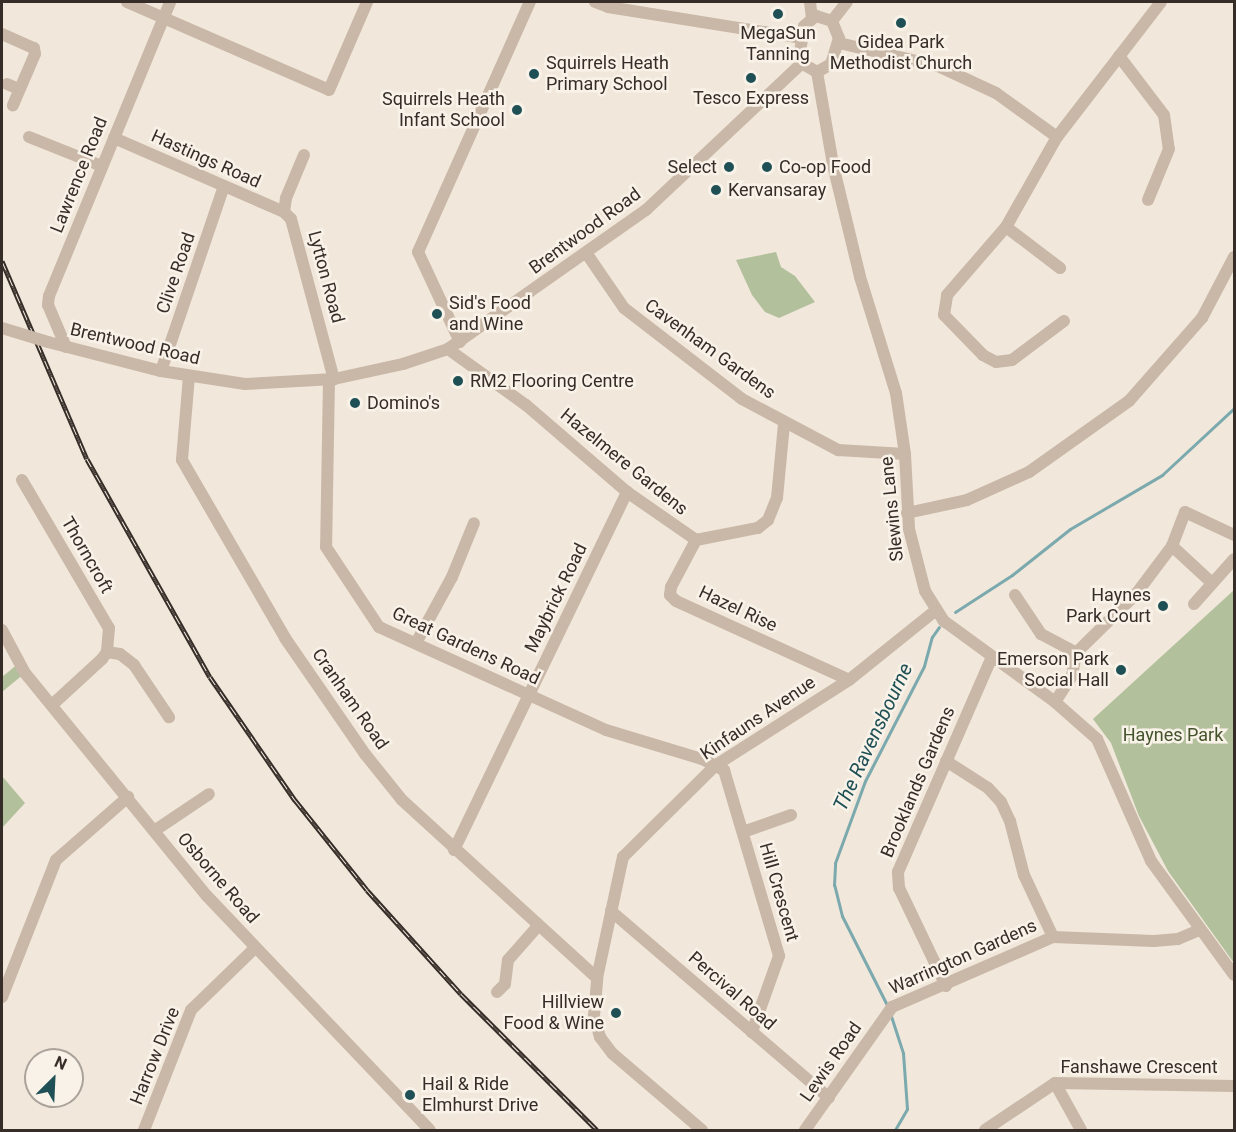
<!DOCTYPE html>
<style>
body{margin:0}
#map{position:relative;width:1236px;height:1132px;overflow:hidden;background:#f1e8db;font-family:Roboto,sans-serif}
div>[style]{position:absolute}
.green>*{inset:0;background:#b2c09c}
.stream>*{height:3px;margin:-1.5px;padding:0 1.5px;transform-origin:1.5px;border-radius:1.5px;background:#7ba9ad}
.minor>*{height:12px;margin:-6px;padding:0 6px;transform-origin:6px;border-radius:6px;background:#c9b8a8}
.rail>*{height:5px;margin-top:-2.5px;transform-origin:0;background:repeating-linear-gradient(90deg,#f9f2e8 0 9px,#362d28 0 18px);box-sizing:border-box;border-block:2px solid #362d28}
.minor-bridge>*{height:12px;margin:-6px;padding:0 6px;transform-origin:6px;border-radius:6px;background:#c9b8a8}
.dots>*{width:16px;height:16px;translate:-50% -50%;box-sizing:border-box;border:3px solid #f9f2e8;border-radius:50%}
span{translate:-50% -50%;white-space:nowrap;text-align:center;line-height:1.15;-webkit-text-stroke:5px #f9f2e8;paint-order:stroke}
.poi-label{font-size:18px;color:#362d28}
.left{translate:0 -50%;text-align:left}
.right{translate:-100% -50%;text-align:right}
.street-label{font-size:18px;color:#362d28}
.park-label{font-size:18px;color:#43532c}
.water-label{font-size:20px;color:#1f5056;font-style:italic}
.frame{position:absolute;inset:0;border:3px solid #362d28;pointer-events:none}
.north{position:absolute;left:24px;top:1048px;width:60px;height:60px;box-sizing:border-box;background:#f9f2e8;border:2px solid #aba39b;border-radius:50%;rotate:24deg;font-size:16px;font-weight:700;line-height:24px;text-align:center;color:#362d28}
.north::after{content:'';display:block;margin:auto;width:21px;height:27px;background:#1f5056;clip-path:polygon(50% 0,100% 100%,50% 72%,0 100%)}
</style>
<div id="map">
<div class="green">
<i style="clip-path:polygon(776px 252px,781px 267px,795px 276px,815px 302px,779px 318px,765px 312px,752px 295px,736px 260px)"></i>
<i style="clip-path:polygon(1234px 590px,1234px 963px,1168px 871px,1139px 816px,1111px 743px,1093px 719px)"></i>
<i style="clip-path:polygon(19px 663px,25px 673px,2px 692px,2px 677px)"></i>
<i style="clip-path:polygon(2px 776px,25px 803px,2px 828px)"></i>
</div>
<div class="stream">
<i style="left:955px;top:612px;width:68px;rotate:-33deg"></i>
<i style="left:1012px;top:575px;width:74px;rotate:-38.4deg"></i>
<i style="left:1070px;top:529px;width:107px;rotate:-30.4deg"></i>
<i style="left:1162px;top:475px;width:98px;rotate:-42.9deg"></i>
<i style="left:888px;top:1007px;width:102px;rotate:-116.8deg"></i>
<i style="left:842px;top:916px;width:32px;rotate:-104deg"></i>
<i style="left:834px;top:885px;width:22px;rotate:-87deg"></i>
<i style="left:835px;top:863px;width:87px;rotate:-69.9deg"></i>
<i style="left:865px;top:781px;width:129px;rotate:-62.8deg"></i>
<i style="left:924px;top:666px;width:30px;rotate:-75deg"></i>
<i style="left:932px;top:637px;width:12px;rotate:-55deg"></i>
<i style="left:891px;top:1016px;width:39px;rotate:72deg"></i>
<i style="left:903px;top:1053px;width:56px;rotate:85.9deg"></i>
<i style="left:907px;top:1109px;width:24px;rotate:120deg"></i>
</div>
<div class="minor">
<i style="left:127px;top:2px;width:220px;rotate:23.5deg"></i>
<i style="left:329px;top:90px;width:96px;rotate:-66.6deg"></i>
<i style="left:595px;top:2px;width:14px;rotate:21deg"></i>
<i style="left:608px;top:7px;width:195px;rotate:9.1deg"></i>
<i style="left:810px;top:2px;width:16px;rotate:83deg"></i>
<i style="left:816px;top:16px;width:17px;rotate:17deg"></i>
<i style="left:832px;top:21px;width:18px;rotate:68deg"></i>
<i style="left:839px;top:38px;width:27px;rotate:107deg"></i>
<i style="left:831px;top:64px;width:16px;rotate:150deg"></i>
<i style="left:817px;top:72px;width:14px;rotate:-150deg"></i>
<i style="left:805px;top:65px;width:14px;rotate:-111deg"></i>
<i style="left:800px;top:52px;width:26px;rotate:-81deg"></i>
<i style="left:804px;top:26px;width:16px;rotate:-40deg"></i>
<i style="left:832px;top:21px;width:24px;rotate:-52deg"></i>
<i style="left:2px;top:34px;width:35px;rotate:24deg"></i>
<i style="left:34px;top:48px;width:6px;rotate:81deg"></i>
<i style="left:35px;top:54px;width:56px;rotate:113.3deg"></i>
<i style="left:839px;top:43px;width:102px;rotate:13.1deg"></i>
<i style="left:938px;top:66px;width:64px;rotate:25deg"></i>
<i style="left:996px;top:93px;width:75px;rotate:35.8deg"></i>
<i style="left:1119px;top:56px;width:74px;rotate:52.7deg"></i>
<i style="left:1164px;top:115px;width:34px;rotate:82deg"></i>
<i style="left:1169px;top:149px;width:55px;rotate:112.4deg"></i>
<i style="left:817px;top:72px;width:94px;rotate:80.2deg"></i>
<i style="left:833px;top:165px;width:115px;rotate:76.4deg"></i>
<i style="left:860px;top:277px;width:121px;rotate:72.8deg"></i>
<i style="left:896px;top:393px;width:62px;rotate:81.6deg"></i>
<i style="left:905px;top:454px;width:75px;rotate:86.9deg"></i>
<i style="left:909px;top:529px;width:64px;rotate:75.5deg"></i>
<i style="left:925px;top:591px;width:36px;rotate:58deg"></i>
<i style="left:944px;top:621px;width:137px;rotate:36.1deg"></i>
<i style="left:1055px;top:702px;width:56px;rotate:41.4deg"></i>
<i style="left:1097px;top:739px;width:133px;rotate:66.1deg"></i>
<i style="left:1151px;top:861px;width:141px;rotate:53.9deg"></i>
<i style="left:7px;top:84px;width:13px;rotate:23deg"></i>
<i style="left:29px;top:137px;width:79px;rotate:21.7deg"></i>
<i style="left:114px;top:138px;width:185px;rotate:23.5deg"></i>
<i style="left:304px;top:155px;width:47px;rotate:112.7deg"></i>
<i style="left:286px;top:198px;width:14px;rotate:98deg"></i>
<i style="left:284px;top:212px;width:10px;rotate:45deg"></i>
<i style="left:291px;top:219px;width:166px;rotate:75deg"></i>
<i style="left:1006px;top:227px;width:68px;rotate:37.2deg"></i>
<i style="left:587px;top:254px;width:65px;rotate:55.6deg"></i>
<i style="left:624px;top:308px;width:149px;rotate:37.6deg"></i>
<i style="left:742px;top:399px;width:109px;rotate:28deg"></i>
<i style="left:838px;top:450px;width:67px;rotate:3.4deg"></i>
<i style="left:1064px;top:321px;width:65px;rotate:143.1deg"></i>
<i style="left:1012px;top:360px;width:16px;rotate:173deg"></i>
<i style="left:996px;top:362px;width:15px;rotate:-152deg"></i>
<i style="left:983px;top:355px;width:56px;rotate:-134.3deg"></i>
<i style="left:944px;top:315px;width:20px;rotate:-81deg"></i>
<i style="left:947px;top:295px;width:90px;rotate:-49.1deg"></i>
<i style="left:1006px;top:227px;width:103px;rotate:-60.5deg"></i>
<i style="left:1057px;top:137px;width:170px;rotate:-52.4deg"></i>
<i style="left:48px;top:342px;width:117px;rotate:14.4deg"></i>
<i style="left:161px;top:371px;width:85px;rotate:8.8deg"></i>
<i style="left:245px;top:384px;width:89px;rotate:-3.2deg"></i>
<i style="left:334px;top:379px;width:71px;rotate:-12.3deg"></i>
<i style="left:403px;top:364px;width:47px;rotate:-18.4deg"></i>
<i style="left:448px;top:349px;width:242px;rotate:-35.1deg"></i>
<i style="left:646px;top:210px;width:216px;rotate:-43.3deg"></i>
<i style="left:460px;top:342px;width:99px;rotate:-115deg"></i>
<i style="left:418px;top:252px;width:274px;rotate:-65.9deg"></i>
<i style="left:66px;top:347px;width:46px;rotate:-113.2deg"></i>
<i style="left:48px;top:305px;width:9px;rotate:-84deg"></i>
<i style="left:49px;top:296px;width:318px;rotate:-67.6deg"></i>
<i style="left:448px;top:349px;width:96px;rotate:35.7deg"></i>
<i style="left:526px;top:405px;width:133px;rotate:40.7deg"></i>
<i style="left:627px;top:492px;width:84px;rotate:34.8deg"></i>
<i style="left:696px;top:540px;width:63px;rotate:-11deg"></i>
<i style="left:758px;top:528px;width:13px;rotate:-39deg"></i>
<i style="left:768px;top:520px;width:24px;rotate:-68deg"></i>
<i style="left:777px;top:498px;width:74px;rotate:-84.6deg"></i>
<i style="left:161px;top:371px;width:195px;rotate:-71.2deg"></i>
<i style="left:189px;top:376px;width:84px;rotate:94.8deg"></i>
<i style="left:182px;top:460px;width:206px;rotate:59.9deg"></i>
<i style="left:285px;top:638px;width:141px;rotate:55.4deg"></i>
<i style="left:365px;top:754px;width:59px;rotate:51.2deg"></i>
<i style="left:402px;top:800px;width:264px;rotate:42.4deg"></i>
<i style="left:329px;top:380px;width:167px;rotate:91deg"></i>
<i style="left:326px;top:547px;width:96px;rotate:56.5deg"></i>
<i style="left:379px;top:627px;width:249px;rotate:24.4deg"></i>
<i style="left:606px;top:730px;width:100px;rotate:16.8deg"></i>
<i style="left:702px;top:759px;width:25px;rotate:27deg"></i>
<i style="left:724px;top:770px;width:194px;rotate:73.5deg"></i>
<i style="left:779px;top:956px;width:81px;rotate:109.6deg"></i>
<i style="left:22px;top:480px;width:172px;rotate:59.6deg"></i>
<i style="left:109px;top:628px;width:24px;rotate:95deg"></i>
<i style="left:107px;top:652px;width:9px;rotate:126deg"></i>
<i style="left:102px;top:659px;width:68px;rotate:137.4deg"></i>
<i style="left:907px;top:513px;width:61px;rotate:-12.2deg"></i>
<i style="left:967px;top:500px;width:68px;rotate:-24.3deg"></i>
<i style="left:1029px;top:472px;width:123px;rotate:-35.4deg"></i>
<i style="left:1129px;top:401px;width:111px;rotate:-48.7deg"></i>
<i style="left:1202px;top:318px;width:69px;rotate:-62.3deg"></i>
<i style="left:696px;top:540px;width:53px;rotate:118deg"></i>
<i style="left:671px;top:587px;width:8px;rotate:97deg"></i>
<i style="left:670px;top:595px;width:8px;rotate:45deg"></i>
<i style="left:676px;top:601px;width:190px;rotate:24.5deg"></i>
<i style="left:1172px;top:546px;width:54px;rotate:42.8deg"></i>
<i style="left:1015px;top:595px;width:47px;rotate:56.3deg"></i>
<i style="left:1041px;top:634px;width:40px;rotate:28deg"></i>
<i style="left:1194px;top:604px;width:60px;rotate:-48.4deg"></i>
<i style="left:2px;top:630px;width:49px;rotate:61.9deg"></i>
<i style="left:25px;top:673px;width:288px;rotate:50.8deg"></i>
<i style="left:207px;top:896px;width:323px;rotate:46.4deg"></i>
<i style="left:416px;top:643px;width:75px;rotate:-61.4deg"></i>
<i style="left:452px;top:577px;width:58px;rotate:-67.8deg"></i>
<i style="left:107px;top:652px;width:13px;rotate:9deg"></i>
<i style="left:120px;top:654px;width:18px;rotate:38deg"></i>
<i style="left:134px;top:665px;width:63px;rotate:56.1deg"></i>
<i style="left:1055px;top:702px;width:31px;rotate:-57deg"></i>
<i style="left:1072px;top:676px;width:23px;rotate:-80deg"></i>
<i style="left:1076px;top:653px;width:84px;rotate:-44.5deg"></i>
<i style="left:1136px;top:594px;width:60px;rotate:-53.1deg"></i>
<i style="left:1172px;top:546px;width:36px;rotate:-69deg"></i>
<i style="left:1185px;top:512px;width:54px;rotate:25.1deg"></i>
<i style="left:946px;top:761px;width:50px;rotate:32.7deg"></i>
<i style="left:988px;top:788px;width:19px;rotate:47deg"></i>
<i style="left:1001px;top:802px;width:21px;rotate:65deg"></i>
<i style="left:1010px;top:821px;width:56px;rotate:75.5deg"></i>
<i style="left:1024px;top:875px;width:68px;rotate:64.9deg"></i>
<i style="left:154px;top:831px;width:66px;rotate:-33.9deg"></i>
<i style="left:743px;top:832px;width:51px;rotate:-19.5deg"></i>
<i style="left:454px;top:850px;width:398px;rotate:-64.2deg"></i>
<i style="left:611px;top:911px;width:287px;rotate:40.6deg"></i>
<i style="left:946px;top:986px;width:109px;rotate:-115.6deg"></i>
<i style="left:899px;top:888px;width:16px;rotate:-94deg"></i>
<i style="left:898px;top:872px;width:235px;rotate:-66.4deg"></i>
<i style="left:497px;top:992px;width:11px;rotate:-45deg"></i>
<i style="left:505px;top:984px;width:24px;rotate:-83deg"></i>
<i style="left:508px;top:960px;width:44px;rotate:-48.7deg"></i>
<i style="left:2px;top:997px;width:147px;rotate:-68.5deg"></i>
<i style="left:56px;top:860px;width:96px;rotate:-41.2deg"></i>
<i style="left:1055px;top:1083px;width:54px;rotate:61deg"></i>
<i style="left:144px;top:1130px;width:129px;rotate:-68.6deg"></i>
<i style="left:191px;top:1010px;width:89px;rotate:-44.1deg"></i>
<i style="left:702px;top:1130px;width:118px;rotate:-139.5deg"></i>
<i style="left:612px;top:1053px;width:20px;rotate:-127deg"></i>
<i style="left:600px;top:1037px;width:22px;rotate:-106deg"></i>
<i style="left:594px;top:1016px;width:38px;rotate:-85deg"></i>
<i style="left:597px;top:978px;width:124px;rotate:-77.9deg"></i>
<i style="left:623px;top:857px;width:131px;rotate:-44.7deg"></i>
<i style="left:716px;top:765px;width:158px;rotate:-32.6deg"></i>
<i style="left:849px;top:680px;width:112px;rotate:-38.8deg"></i>
<i style="left:805px;top:1130px;width:151px;rotate:-54.7deg"></i>
<i style="left:892px;top:1007px;width:176px;rotate:-23.5deg"></i>
<i style="left:1053px;top:937px;width:101px;rotate:2.3deg"></i>
<i style="left:1154px;top:941px;width:24px;rotate:-5deg"></i>
<i style="left:1178px;top:939px;width:23px;rotate:-23deg"></i>
<i style="left:985px;top:1130px;width:84px;rotate:-33.9deg"></i>
<i style="left:1055px;top:1083px;width:179px;rotate:1deg"></i>
</div>
<div class="rail">
<i style="left:2px;top:261px;width:215px;rotate:66.8deg"></i>
<i style="left:87px;top:459px;width:250px;rotate:60.6deg"></i>
<i style="left:210px;top:677px;width:150px;rotate:55.4deg"></i>
<i style="left:295px;top:800px;width:115px;rotate:51.3deg"></i>
<i style="left:367px;top:890px;width:140px;rotate:47.9deg"></i>
<i style="left:461px;top:994px;width:192px;rotate:45deg"></i>
</div>
<div class="minor-bridge">
<i style="left:2px;top:328px;width:48px;rotate:16.9deg"></i>
</div>
<div class="dots">
<i style="left:778px;top:14px;background:#1f5056"></i>
<i style="left:901px;top:23px;background:#1f5056"></i>
<i style="left:534px;top:74px;background:#1f5056"></i>
<i style="left:751px;top:78px;background:#1f5056"></i>
<i style="left:517px;top:110px;background:#1f5056"></i>
<i style="left:729px;top:167px;background:#1f5056"></i>
<i style="left:767px;top:167px;background:#1f5056"></i>
<i style="left:716px;top:190px;background:#1f5056"></i>
<i style="left:437px;top:314px;background:#1f5056"></i>
<i style="left:458px;top:381px;background:#1f5056"></i>
<i style="left:355px;top:403px;background:#1f5056"></i>
<i style="left:1163px;top:606px;background:#1f5056"></i>
<i style="left:1121px;top:670px;background:#1f5056"></i>
<i style="left:616px;top:1013px;background:#1f5056"></i>
<i style="left:410px;top:1095px;background:#1f5056"></i>
</div>
<div class="poi-label">
<span style="left:778px;top:44px">MegaSun<br>Tanning</span>
<span style="left:901px;top:53px">Gidea Park<br>Methodist Church</span>
<span class="left" style="left:546px;top:74px">Squirrels Heath<br>Primary School</span>
<span style="left:751px;top:98px">Tesco Express</span>
<span class="right" style="left:505px;top:110px">Squirrels Heath<br>Infant School</span>
<span class="right" style="left:717px;top:167px">Select</span>
<span class="left" style="left:779px;top:167px">Co-op Food</span>
<span class="left" style="left:728px;top:190px">Kervansaray</span>
<span class="left" style="left:449px;top:314px">Sid's Food<br>and Wine</span>
<span class="left" style="left:470px;top:381px">RM2 Flooring Centre</span>
<span class="left" style="left:367px;top:403px">Domino's</span>
<span class="right" style="left:1151px;top:606px">Haynes<br>Park Court</span>
<span class="right" style="left:1109px;top:670px">Emerson Park<br>Social Hall</span>
<span class="right" style="left:604px;top:1013px">Hillview<br>Food &amp; Wine</span>
<span class="left" style="left:422px;top:1095px">Hail &amp; Ride<br>Elmhurst Drive</span>
</div>
<div class="street-label">
<span style="left:206px;top:159px;rotate:24deg">Hastings Road</span>
<span style="left:79px;top:175px;rotate:-68deg">Lawrence Road</span>
<span style="left:585px;top:231px;rotate:-36deg">Brentwood Road</span>
<span style="left:176px;top:273px;rotate:-71deg">Clive Road</span>
<span style="left:326px;top:277px;rotate:75deg">Lytton Road</span>
<span style="left:135px;top:344px;rotate:13deg">Brentwood Road</span>
<span style="left:710px;top:349px;rotate:36deg">Cavenham Gardens</span>
<span style="left:624px;top:462px;rotate:39deg">Hazelmere Gardens</span>
<span style="left:892px;top:509px;rotate:-96deg">Slewins Lane</span>
<span style="left:87px;top:555px;rotate:60deg">Thorncroft</span>
<span style="left:556px;top:598px;rotate:-64deg">Maybrick Road</span>
<span style="left:738px;top:609px;rotate:25deg">Hazel Rise</span>
<span style="left:466px;top:646px;rotate:25deg">Great Gardens Road</span>
<span style="left:350px;top:699px;rotate:55deg">Cranham Road</span>
<span style="left:758px;top:718px;rotate:-34deg">Kinfauns Avenue</span>
<span style="left:918px;top:782px;rotate:-67deg">Brooklands Gardens</span>
<span style="left:218px;top:878px;rotate:49deg">Osborne Road</span>
<span style="left:779px;top:892px;rotate:74deg">Hill Crescent</span>
<span style="left:963px;top:957px;rotate:-24deg">Warrington Gardens</span>
<span style="left:732px;top:991px;rotate:41deg">Percival Road</span>
<span style="left:155px;top:1056px;rotate:-68deg">Harrow Drive</span>
<span style="left:831px;top:1062px;rotate:-55deg">Lewis Road</span>
<span style="left:1139px;top:1067px">Fanshawe Crescent</span>
</div>
<div class="park-label">
<span style="left:1173px;top:735px">Haynes Park</span>
</div>
<div class="water-label">
<span style="left:873px;top:737px;rotate:-65deg">The Ravensbourne</span>
</div>
<div class="frame"></div>
<div class="north">N</div>
</div>
